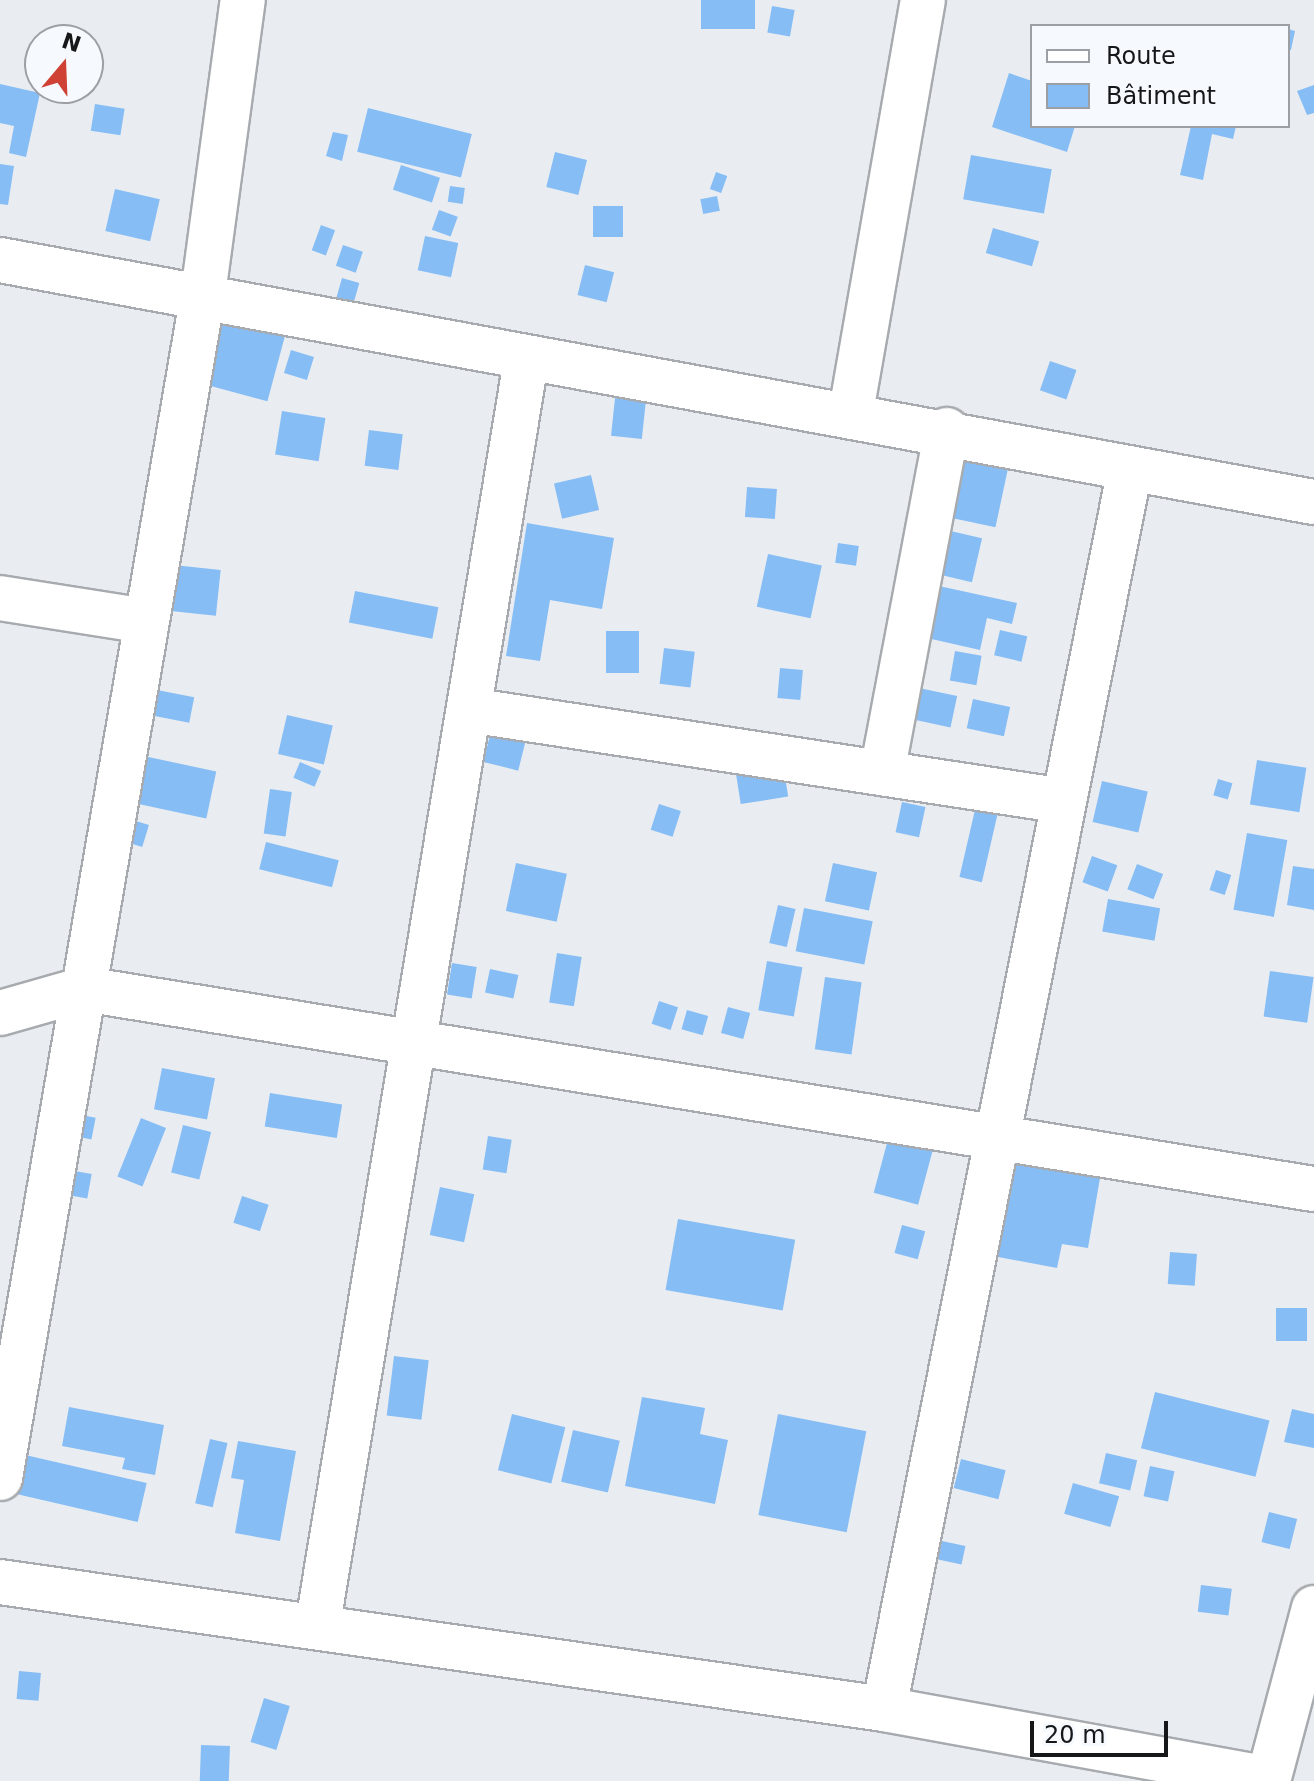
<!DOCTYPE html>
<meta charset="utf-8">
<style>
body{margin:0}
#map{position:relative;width:1314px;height:1781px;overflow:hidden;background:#e9edf1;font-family:"DejaVu Sans",sans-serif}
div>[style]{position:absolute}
.building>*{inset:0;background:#87bdf5;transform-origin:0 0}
.roads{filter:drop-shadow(2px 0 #a7abaf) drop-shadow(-2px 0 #a7abaf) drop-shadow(0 2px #a7abaf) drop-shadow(0 -2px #a7abaf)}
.minor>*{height:44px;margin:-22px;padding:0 22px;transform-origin:22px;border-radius:22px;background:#fff}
span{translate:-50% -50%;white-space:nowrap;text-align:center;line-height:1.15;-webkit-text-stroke:8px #f6faff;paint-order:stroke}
.legend{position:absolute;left:1030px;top:24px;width:260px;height:104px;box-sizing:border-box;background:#f6faff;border:2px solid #9c9fa3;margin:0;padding:10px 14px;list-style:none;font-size:24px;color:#161719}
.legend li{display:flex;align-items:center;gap:16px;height:40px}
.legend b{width:40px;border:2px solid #9c9fa3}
.north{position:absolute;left:24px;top:24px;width:80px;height:80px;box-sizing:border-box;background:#f6faff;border:2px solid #9c9fa3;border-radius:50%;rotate:19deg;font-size:22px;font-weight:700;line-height:32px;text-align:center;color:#161719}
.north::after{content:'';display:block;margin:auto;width:28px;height:36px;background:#ce4134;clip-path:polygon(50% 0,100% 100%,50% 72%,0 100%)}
.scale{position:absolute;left:1030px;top:1721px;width:138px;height:36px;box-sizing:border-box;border:4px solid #161719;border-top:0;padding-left:10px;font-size:24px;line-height:28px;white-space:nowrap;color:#161719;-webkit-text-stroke:6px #f6faff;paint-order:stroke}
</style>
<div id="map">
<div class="building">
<i style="left:701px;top:0;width:54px;height:29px"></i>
<i style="left:772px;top:6px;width:23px;height:27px;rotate:10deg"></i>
<i style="clip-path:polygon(1288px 29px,1295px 31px,1291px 50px,1288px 50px)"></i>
<i style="clip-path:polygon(1009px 73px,1032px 81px,1032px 126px,1075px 126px,1067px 152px,992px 127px)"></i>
<i style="clip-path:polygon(0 84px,40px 93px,26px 157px,9px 153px,14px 126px,0 123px)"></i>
<i style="clip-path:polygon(1314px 85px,1314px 113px,1307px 115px,1297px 91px)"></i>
<i style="left:95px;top:104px;width:30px;height:27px;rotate:9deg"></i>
<i style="left:368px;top:108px;width:107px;height:45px;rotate:14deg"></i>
<i style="clip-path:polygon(1191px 126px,1236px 126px,1233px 139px,1212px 134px,1203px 180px,1180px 175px)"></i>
<i style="clip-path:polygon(333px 132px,348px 135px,342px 161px,326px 156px)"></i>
<i style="left:555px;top:152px;width:33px;height:36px;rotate:14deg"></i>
<i style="left:971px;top:155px;width:82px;height:45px;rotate:10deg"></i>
<i style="clip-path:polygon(0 164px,14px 166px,8px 205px,0 204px)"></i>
<i style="left:401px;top:165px;width:41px;height:26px;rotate:18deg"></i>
<i style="left:716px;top:172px;width:12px;height:18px;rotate:20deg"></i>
<i style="left:450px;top:186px;width:15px;height:16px;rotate:8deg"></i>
<i style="left:115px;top:189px;width:46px;height:43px;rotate:13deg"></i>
<i style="left:717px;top:196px;width:15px;height:17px;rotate:79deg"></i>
<i style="left:623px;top:206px;width:31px;height:30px;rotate:90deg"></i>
<i style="left:439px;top:210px;width:20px;height:21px;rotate:20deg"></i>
<i style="left:321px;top:225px;width:15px;height:27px;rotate:20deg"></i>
<i style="left:993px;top:228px;width:48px;height:26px;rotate:16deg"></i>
<i style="left:425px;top:236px;width:34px;height:35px;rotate:12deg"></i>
<i style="left:343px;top:245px;width:21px;height:22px;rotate:19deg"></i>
<i style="left:585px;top:265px;width:30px;height:31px;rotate:14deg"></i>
<i style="left:342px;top:278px;width:18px;height:21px;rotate:16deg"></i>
<i style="left:216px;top:315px;width:72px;height:70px;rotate:15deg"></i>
<i style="left:291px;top:350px;width:24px;height:24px;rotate:17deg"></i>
<i style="left:1050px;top:361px;width:28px;height:31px;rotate:19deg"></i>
<i style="left:615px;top:398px;width:31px;height:38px;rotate:6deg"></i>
<i style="left:282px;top:411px;width:44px;height:44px;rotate:9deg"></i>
<i style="left:369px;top:430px;width:34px;height:36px;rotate:7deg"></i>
<i style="left:963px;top:454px;width:47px;height:65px;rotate:12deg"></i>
<i style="left:591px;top:475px;width:36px;height:38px;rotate:77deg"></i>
<i style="left:747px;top:487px;width:30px;height:30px;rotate:4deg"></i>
<i style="clip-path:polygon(527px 523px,614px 538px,602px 609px,550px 600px,540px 661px,506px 656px)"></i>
<i style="left:946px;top:530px;width:37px;height:45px;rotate:13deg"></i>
<i style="left:838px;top:543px;width:21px;height:20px;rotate:8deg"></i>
<i style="left:768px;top:554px;width:55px;height:54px;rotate:12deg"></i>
<i style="left:164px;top:564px;width:57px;height:46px;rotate:6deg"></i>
<i style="clip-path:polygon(939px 586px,1017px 603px,1012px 624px,987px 618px,980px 650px,927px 638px)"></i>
<i style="left:355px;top:591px;width:85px;height:32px;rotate:11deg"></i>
<i style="left:1000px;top:630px;width:28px;height:26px;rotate:13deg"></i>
<i style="left:606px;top:631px;width:33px;height:42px"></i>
<i style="left:664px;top:648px;width:31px;height:36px;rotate:7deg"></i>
<i style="left:955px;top:651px;width:27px;height:30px;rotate:10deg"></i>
<i style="left:780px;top:668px;width:23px;height:30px;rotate:5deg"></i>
<i style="left:919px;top:688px;width:39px;height:32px;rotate:12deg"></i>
<i style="left:152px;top:689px;width:43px;height:26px;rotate:11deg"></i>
<i style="left:973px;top:699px;width:38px;height:30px;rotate:12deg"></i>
<i style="left:287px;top:715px;width:47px;height:40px;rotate:13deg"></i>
<i style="left:492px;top:727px;width:36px;height:36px;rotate:14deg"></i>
<i style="left:139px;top:755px;width:79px;height:48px;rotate:12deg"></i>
<i style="left:1257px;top:760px;width:50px;height:45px;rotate:9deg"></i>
<i style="left:300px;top:762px;width:23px;height:17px;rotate:23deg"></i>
<i style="left:783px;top:764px;width:33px;height:48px;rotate:81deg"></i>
<i style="left:1218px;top:779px;width:15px;height:17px;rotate:16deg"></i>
<i style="left:1102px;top:781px;width:47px;height:42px;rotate:13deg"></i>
<i style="left:270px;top:789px;width:22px;height:45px;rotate:8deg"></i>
<i style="left:977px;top:801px;width:23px;height:78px;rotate:13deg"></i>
<i style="left:902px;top:802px;width:24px;height:31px;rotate:12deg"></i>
<i style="left:659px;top:804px;width:23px;height:27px;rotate:18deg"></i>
<i style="left:126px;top:818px;width:24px;height:23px;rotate:17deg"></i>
<i style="left:1247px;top:833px;width:41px;height:78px;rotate:10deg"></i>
<i style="left:266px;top:842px;width:75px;height:28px;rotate:14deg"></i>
<i style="left:1092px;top:856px;width:27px;height:28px;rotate:20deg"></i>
<i style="left:516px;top:863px;width:52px;height:49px;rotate:12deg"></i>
<i style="left:833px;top:863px;width:45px;height:39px;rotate:12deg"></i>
<i style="left:1137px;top:864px;width:28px;height:27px;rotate:21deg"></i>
<i style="clip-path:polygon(1293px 866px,1314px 869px,1314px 910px,1287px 905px)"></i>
<i style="left:1216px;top:870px;width:16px;height:21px;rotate:18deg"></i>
<i style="left:1108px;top:899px;width:53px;height:33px;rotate:10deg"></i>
<i style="left:778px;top:905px;width:18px;height:39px;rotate:13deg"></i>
<i style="left:804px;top:908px;width:70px;height:44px;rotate:11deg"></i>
<i style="left:557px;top:953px;width:25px;height:50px;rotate:9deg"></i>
<i style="left:767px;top:961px;width:36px;height:50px;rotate:10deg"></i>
<i style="left:452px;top:963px;width:25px;height:32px;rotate:9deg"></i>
<i style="left:490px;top:969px;width:29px;height:24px;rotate:12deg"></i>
<i style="left:1270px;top:971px;width:44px;height:46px;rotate:8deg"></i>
<i style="left:825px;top:977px;width:37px;height:73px;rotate:8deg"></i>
<i style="left:659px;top:1001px;width:20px;height:24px;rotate:18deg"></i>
<i style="left:728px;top:1007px;width:23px;height:27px;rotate:15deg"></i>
<i style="left:687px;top:1010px;width:22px;height:20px;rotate:16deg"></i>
<i style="left:162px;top:1068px;width:54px;height:42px;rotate:11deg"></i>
<i style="left:270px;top:1093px;width:73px;height:34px;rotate:9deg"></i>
<i style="left:76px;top:1114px;width:20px;height:22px;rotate:11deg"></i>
<i style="left:141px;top:1118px;width:27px;height:63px;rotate:22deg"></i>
<i style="left:183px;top:1125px;width:29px;height:49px;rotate:14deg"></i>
<i style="left:890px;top:1132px;width:46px;height:63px;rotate:15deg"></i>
<i style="left:488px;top:1136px;width:24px;height:34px;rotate:9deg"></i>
<i style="clip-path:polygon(1015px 1163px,1100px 1178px,1088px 1248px,1062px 1244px,1057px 1268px,998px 1257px)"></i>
<i style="left:69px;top:1170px;width:23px;height:25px;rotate:10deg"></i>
<i style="left:440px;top:1187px;width:35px;height:49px;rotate:12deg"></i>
<i style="left:242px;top:1196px;width:28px;height:28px;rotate:18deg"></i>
<i style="left:678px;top:1219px;width:119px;height:72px;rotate:10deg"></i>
<i style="left:902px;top:1225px;width:24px;height:29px;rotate:15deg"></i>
<i style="left:1170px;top:1252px;width:27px;height:32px;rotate:4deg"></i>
<i style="left:1276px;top:1308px;width:31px;height:33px"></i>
<i style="left:394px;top:1356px;width:35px;height:60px;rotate:7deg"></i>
<i style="left:1155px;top:1392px;width:118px;height:58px;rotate:14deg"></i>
<i style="clip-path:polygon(642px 1397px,705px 1408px,700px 1434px,728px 1440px,715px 1504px,625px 1486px)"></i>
<i style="clip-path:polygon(69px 1407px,164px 1425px,155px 1475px,122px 1469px,125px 1458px,62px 1446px)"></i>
<i style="clip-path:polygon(1292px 1409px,1314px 1414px,1314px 1448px,1284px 1442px)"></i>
<i style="left:512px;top:1414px;width:55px;height:58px;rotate:14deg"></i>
<i style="left:778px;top:1414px;width:90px;height:103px;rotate:11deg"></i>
<i style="left:573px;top:1430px;width:48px;height:53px;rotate:13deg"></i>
<i style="left:210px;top:1439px;width:18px;height:66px;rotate:13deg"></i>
<i style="clip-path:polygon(238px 1441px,296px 1451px,280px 1541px,235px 1533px,244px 1480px,231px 1478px)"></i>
<i style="left:1106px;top:1453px;width:32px;height:31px;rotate:13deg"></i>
<i style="left:21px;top:1454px;width:129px;height:40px;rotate:13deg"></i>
<i style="left:961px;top:1459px;width:46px;height:30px;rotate:14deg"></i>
<i style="left:1150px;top:1466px;width:25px;height:31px;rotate:12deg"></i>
<i style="left:1073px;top:1483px;width:48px;height:32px;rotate:16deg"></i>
<i style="left:1269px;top:1512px;width:29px;height:31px;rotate:14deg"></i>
<i style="left:942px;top:1541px;width:24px;height:19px;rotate:12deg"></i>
<i style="left:1201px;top:1585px;width:31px;height:27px;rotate:7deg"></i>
<i style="left:19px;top:1671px;width:22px;height:28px;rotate:5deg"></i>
<i style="left:264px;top:1698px;width:27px;height:46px;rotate:17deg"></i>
<i style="left:201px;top:1745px;width:29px;height:36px;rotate:2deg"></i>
</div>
<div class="roads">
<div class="minor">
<i style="left:0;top:260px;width:1336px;rotate:10.44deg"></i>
<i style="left:851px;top:412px;width:418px;rotate:-80.1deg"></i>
<i style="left:0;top:598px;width:148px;rotate:9deg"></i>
<i style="left:469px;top:710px;width:602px;rotate:8.7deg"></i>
<i style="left:882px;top:773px;width:349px;rotate:-79.3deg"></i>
<i style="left:0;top:1013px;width:87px;rotate:-15.9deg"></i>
<i style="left:84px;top:989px;width:1246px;rotate:9.24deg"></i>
<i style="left:0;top:1478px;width:1201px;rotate:-80.27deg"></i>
<i style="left:203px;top:294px;width:297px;rotate:-82.3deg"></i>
<i style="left:0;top:1582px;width:893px;rotate:8.18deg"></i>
<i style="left:884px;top:1709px;width:390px;rotate:10.3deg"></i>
<i style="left:318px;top:1623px;width:1279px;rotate:-80.64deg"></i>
<i style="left:884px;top:1709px;width:1264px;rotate:-78.78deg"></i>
<i style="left:1268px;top:1781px;width:179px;rotate:-75.1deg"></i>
</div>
</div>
<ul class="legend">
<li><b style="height:10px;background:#fff"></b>Route</li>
<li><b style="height:22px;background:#87bdf5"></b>Bâtiment</li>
</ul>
<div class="north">N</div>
<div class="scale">20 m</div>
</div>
